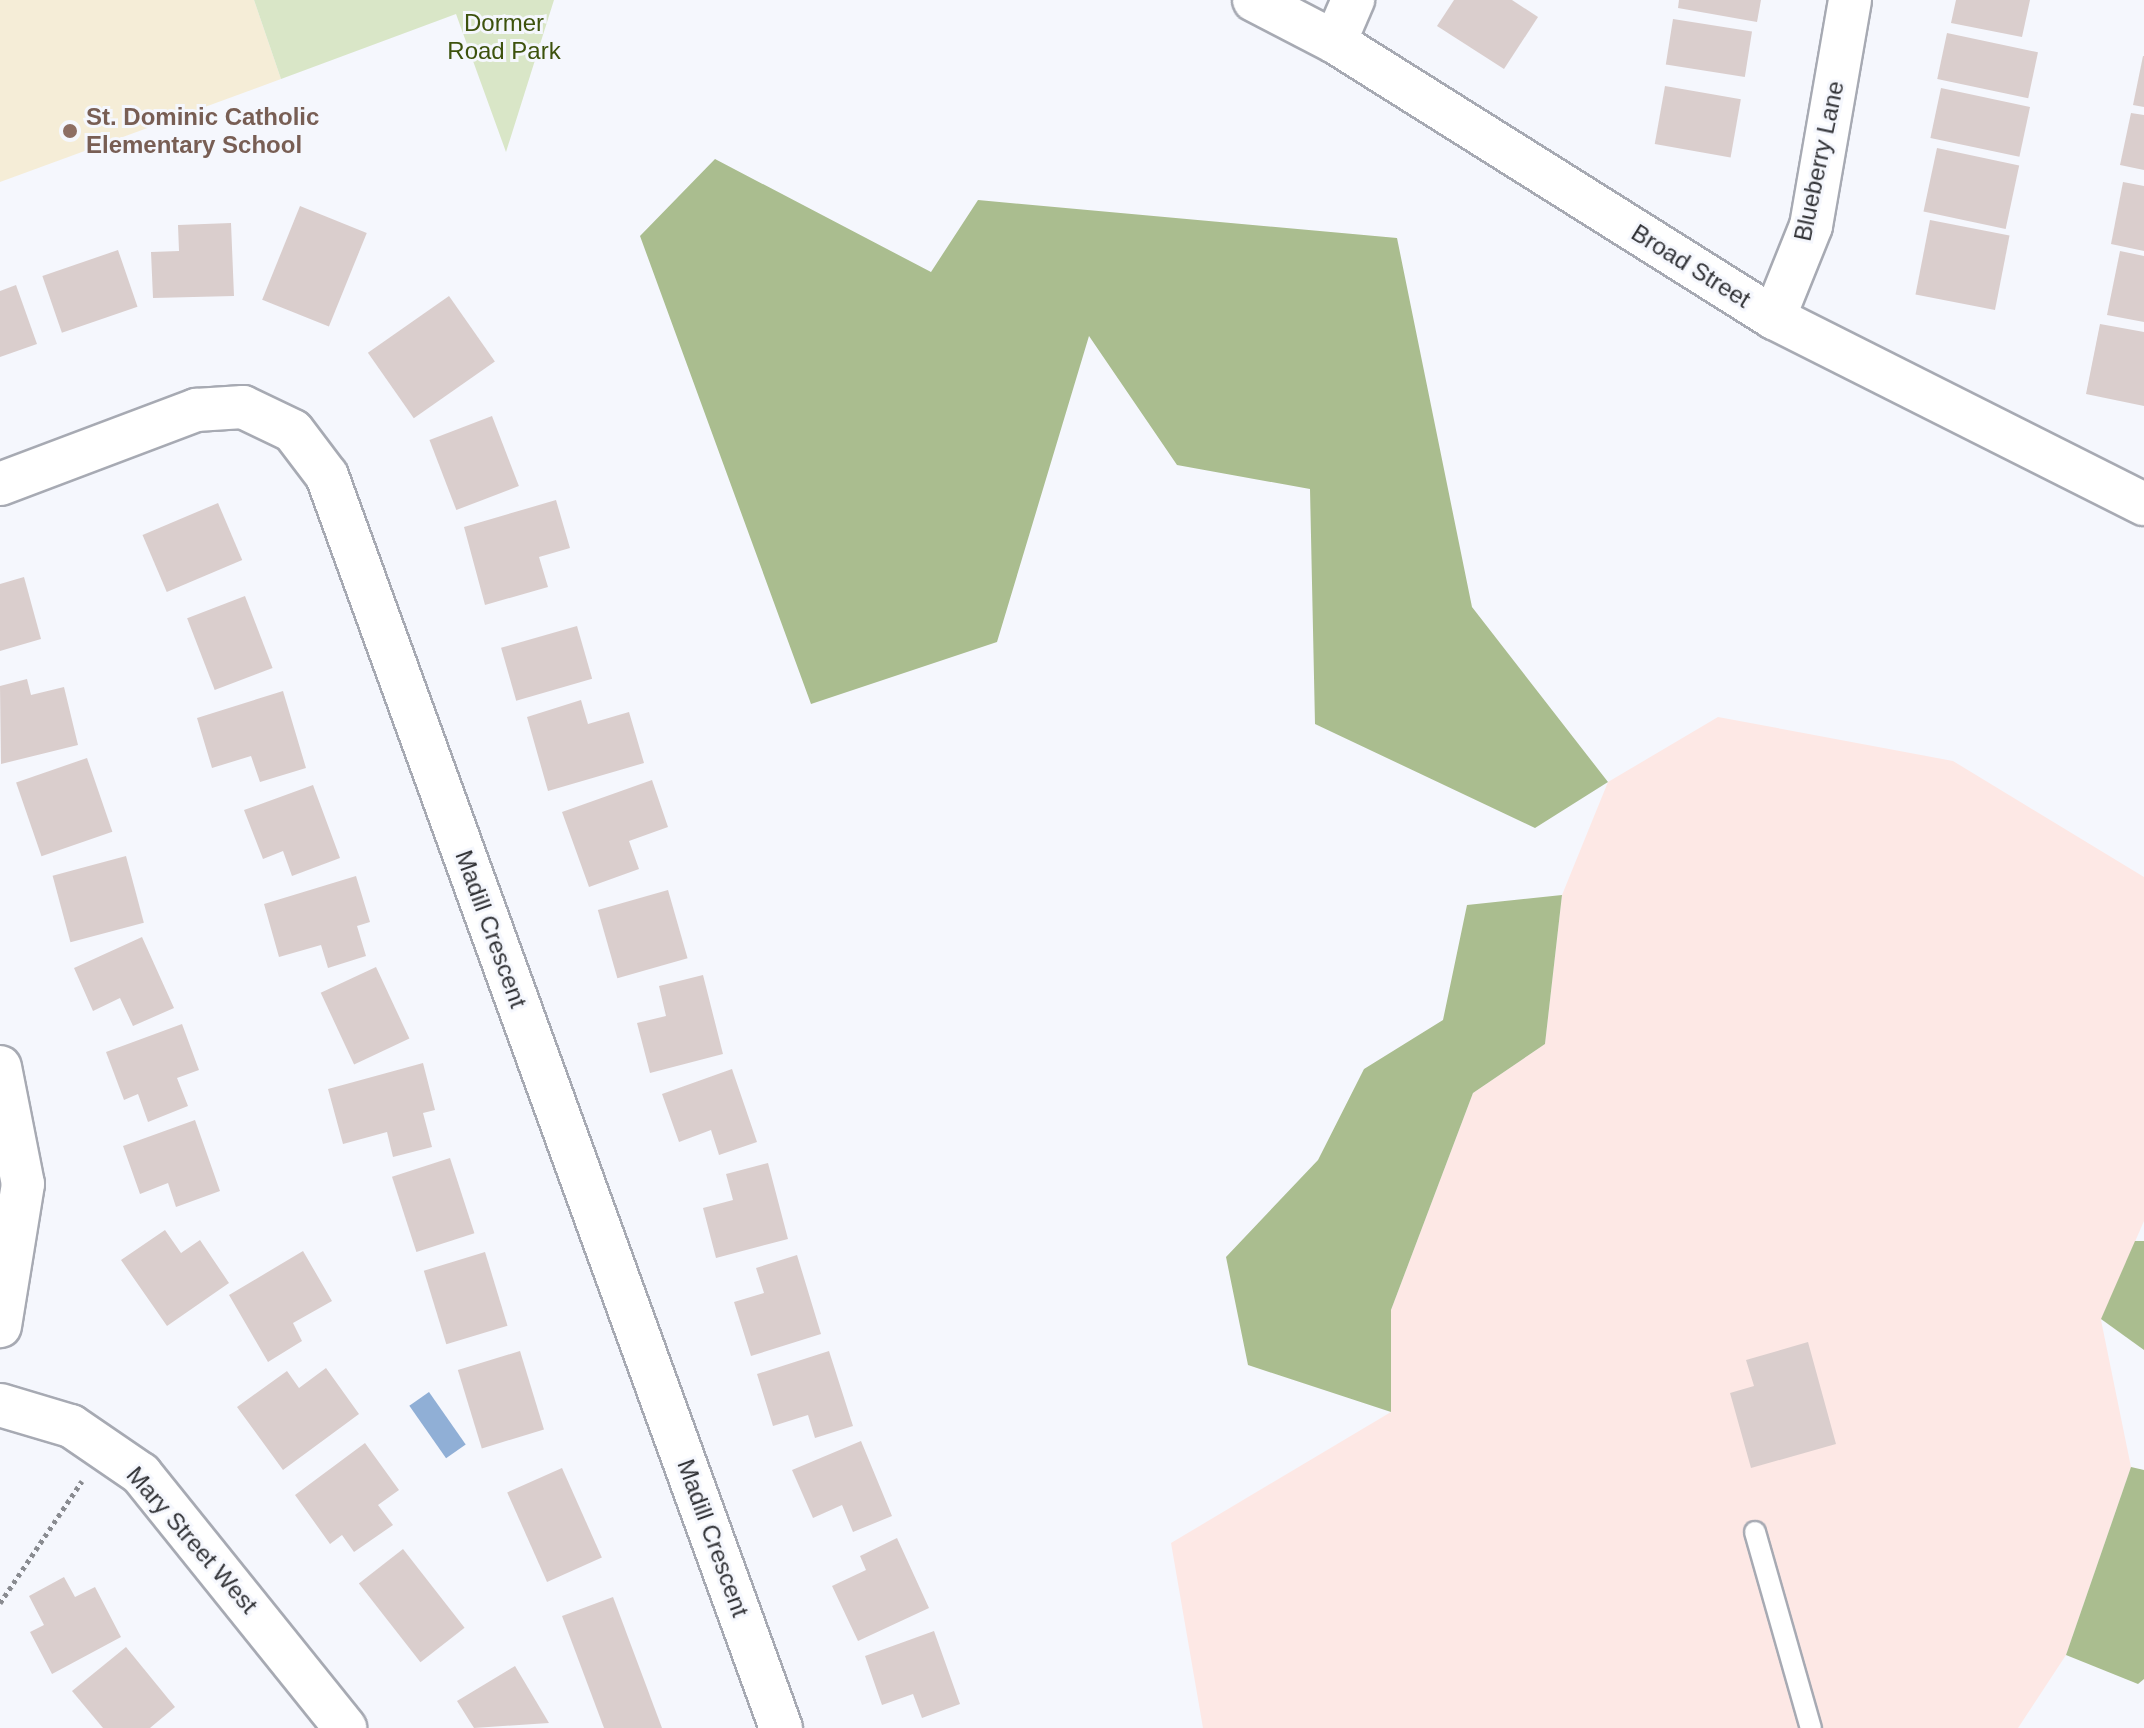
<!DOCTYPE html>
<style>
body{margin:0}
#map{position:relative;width:2144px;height:1728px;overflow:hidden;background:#f5f7fd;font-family:Arial,sans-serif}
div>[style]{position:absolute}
.industrial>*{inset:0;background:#fde8e5}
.education>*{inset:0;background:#f5edd7}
.green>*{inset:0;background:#d9e6c7}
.forest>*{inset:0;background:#aabd8f}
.water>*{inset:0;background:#90afd6;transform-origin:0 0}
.building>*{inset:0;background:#dacecd;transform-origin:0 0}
.path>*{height:5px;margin-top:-2.5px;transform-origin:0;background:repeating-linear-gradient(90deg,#898b90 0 4px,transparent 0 8px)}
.roads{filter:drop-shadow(2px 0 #a7aab3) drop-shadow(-2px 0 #a7aab3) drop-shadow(0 2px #a7aab3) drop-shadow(0 -2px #a7aab3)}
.service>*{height:20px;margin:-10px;padding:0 10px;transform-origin:10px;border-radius:10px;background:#fff}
.minor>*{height:42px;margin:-21px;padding:0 21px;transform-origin:21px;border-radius:21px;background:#fff}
.dots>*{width:22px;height:22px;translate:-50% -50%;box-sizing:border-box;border:4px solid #f5f7fd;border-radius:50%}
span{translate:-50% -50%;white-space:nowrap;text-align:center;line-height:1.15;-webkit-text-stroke:6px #f5f7fd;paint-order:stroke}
.park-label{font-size:24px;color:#3d520d}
.education-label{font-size:24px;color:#785e54;font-weight:700}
.left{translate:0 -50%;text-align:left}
.street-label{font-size:24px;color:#313236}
</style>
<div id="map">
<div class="industrial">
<i style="clip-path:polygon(1718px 717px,1953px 761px,2144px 877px,2144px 1221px,2101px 1320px,2131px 1467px,2066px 1655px,2018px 1728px,1203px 1728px,1171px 1543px,1391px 1412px,1391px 1310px,1473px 1093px,1545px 1044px,1562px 895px,1608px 782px)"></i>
</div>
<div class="education">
<i style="clip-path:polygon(0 0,254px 0,281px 79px,0 182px)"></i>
</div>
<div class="green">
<i style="clip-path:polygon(254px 0,554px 0,506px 152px,456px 14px,281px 79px)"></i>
</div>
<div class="forest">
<i style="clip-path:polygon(715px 159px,931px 272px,978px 200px,1397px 238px,1472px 607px,1608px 782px,1535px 828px,1315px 724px,1310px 489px,1177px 465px,1089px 336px,997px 642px,811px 704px,640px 236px)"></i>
<i style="clip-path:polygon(1562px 895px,1545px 1044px,1473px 1093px,1391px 1310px,1391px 1412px,1248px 1365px,1226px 1257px,1318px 1160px,1364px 1069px,1443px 1020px,1467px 905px)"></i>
<i style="clip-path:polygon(2135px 1241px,2144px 1241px,2144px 1350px,2101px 1319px)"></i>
<i style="clip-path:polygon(2131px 1467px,2144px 1470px,2144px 1679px,2138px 1684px,2066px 1655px)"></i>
</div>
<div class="water">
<i style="left:429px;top:1392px;width:64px;height:24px;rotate:55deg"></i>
</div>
<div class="building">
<i style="clip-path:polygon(1454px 0,1512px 0,1538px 17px,1504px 69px,1437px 26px)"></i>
<i style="clip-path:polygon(1679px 0,1761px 0,1757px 22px,1678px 8px)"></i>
<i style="clip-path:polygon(1956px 0,2030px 0,2022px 37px,1951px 23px)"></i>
<i style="left:1673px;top:19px;width:80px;height:46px;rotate:9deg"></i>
<i style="left:1947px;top:33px;width:93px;height:47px;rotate:12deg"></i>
<i style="clip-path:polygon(2143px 56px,2144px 56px,2144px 107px,2133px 105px)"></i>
<i style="left:1665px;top:86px;width:77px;height:59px;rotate:10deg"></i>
<i style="left:1941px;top:88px;width:91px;height:51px;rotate:12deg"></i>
<i style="clip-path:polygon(2131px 113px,2144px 115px,2144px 170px,2120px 165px)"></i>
<i style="left:1937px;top:148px;width:84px;height:65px;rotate:12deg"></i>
<i style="clip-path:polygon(2123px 182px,2144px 186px,2144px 251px,2111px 244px)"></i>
<i style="left:300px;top:206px;width:72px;height:101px;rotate:22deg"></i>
<i style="left:1930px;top:220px;width:81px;height:76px;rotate:11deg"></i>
<i style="clip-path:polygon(231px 223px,234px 296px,153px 298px,151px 252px,179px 251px,178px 225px)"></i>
<i style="left:118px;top:250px;width:60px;height:80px;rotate:71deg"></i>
<i style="clip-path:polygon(2120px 251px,2144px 256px,2144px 322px,2107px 315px)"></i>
<i style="clip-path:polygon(16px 285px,37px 344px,0 357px,0 291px)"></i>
<i style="left:449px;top:296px;width:80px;height:99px;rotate:55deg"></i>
<i style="clip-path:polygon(2100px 324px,2144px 332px,2144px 406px,2086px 394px)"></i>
<i style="left:492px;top:416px;width:75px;height:67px;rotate:69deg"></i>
<i style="clip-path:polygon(556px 500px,570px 548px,539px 557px,548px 587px,485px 605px,464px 527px)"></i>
<i style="left:218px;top:503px;width:62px;height:82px;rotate:67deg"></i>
<i style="clip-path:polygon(24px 577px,41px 639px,0 651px,0 584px)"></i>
<i style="left:245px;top:596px;width:77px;height:62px;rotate:69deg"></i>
<i style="left:577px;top:626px;width:55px;height:79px;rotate:74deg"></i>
<i style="clip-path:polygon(27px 679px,31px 695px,64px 687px,78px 745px,1px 764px,0 686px)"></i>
<i style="clip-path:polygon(283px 691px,306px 768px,260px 782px,251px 756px,212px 768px,197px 718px)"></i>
<i style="clip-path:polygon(581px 700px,588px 724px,629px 712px,644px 763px,548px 791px,527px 717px)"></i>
<i style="left:87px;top:758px;width:78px;height:75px;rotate:71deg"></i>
<i style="clip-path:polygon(652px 780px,668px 827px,629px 841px,639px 869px,589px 887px,562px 812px)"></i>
<i style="clip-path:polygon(313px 785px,340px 858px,292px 876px,283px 851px,263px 859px,244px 810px)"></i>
<i style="left:126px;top:856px;width:69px;height:76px;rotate:75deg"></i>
<i style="clip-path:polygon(356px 876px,370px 922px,357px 926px,366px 956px,328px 968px,321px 945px,279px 957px,264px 904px)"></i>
<i style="left:668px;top:890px;width:71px;height:73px;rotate:74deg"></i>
<i style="clip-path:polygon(142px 937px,174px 1008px,133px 1026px,120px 998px,93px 1011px,74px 968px)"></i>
<i style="left:376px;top:967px;width:79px;height:61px;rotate:65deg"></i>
<i style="clip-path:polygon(703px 975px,723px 1054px,650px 1073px,637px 1023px,666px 1016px,659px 986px)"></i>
<i style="clip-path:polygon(182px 1024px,199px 1070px,177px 1078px,188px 1106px,148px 1122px,138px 1094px,124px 1100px,106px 1052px)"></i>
<i style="clip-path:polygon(423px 1063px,435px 1110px,423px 1113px,432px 1147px,393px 1157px,387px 1132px,343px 1144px,328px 1089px)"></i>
<i style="clip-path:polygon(732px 1069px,757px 1142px,719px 1155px,711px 1130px,679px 1142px,662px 1094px)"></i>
<i style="clip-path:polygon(195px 1120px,220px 1191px,176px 1207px,168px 1183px,140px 1194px,123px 1146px)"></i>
<i style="left:450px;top:1158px;width:79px;height:61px;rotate:72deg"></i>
<i style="clip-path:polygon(768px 1163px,788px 1239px,716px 1258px,703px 1208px,733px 1200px,726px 1174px)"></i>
<i style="clip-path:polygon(165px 1230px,181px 1253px,200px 1240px,229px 1283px,167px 1326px,121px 1260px)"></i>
<i style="clip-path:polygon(303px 1251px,332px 1301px,293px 1323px,302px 1341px,268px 1362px,229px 1295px)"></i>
<i style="left:485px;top:1252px;width:77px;height:64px;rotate:73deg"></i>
<i style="clip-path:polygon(797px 1255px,821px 1334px,751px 1356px,734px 1302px,764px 1293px,756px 1268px)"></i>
<i style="clip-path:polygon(1808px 1342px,1836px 1444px,1751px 1468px,1730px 1393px,1754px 1386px,1746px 1360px)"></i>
<i style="left:520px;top:1351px;width:82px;height:65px;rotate:73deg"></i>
<i style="clip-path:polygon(829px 1351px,853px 1426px,815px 1438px,808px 1415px,773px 1426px,757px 1374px)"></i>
<i style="clip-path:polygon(326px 1368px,359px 1414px,283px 1470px,237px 1407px,287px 1371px,299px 1388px)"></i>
<i style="clip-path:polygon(861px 1441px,892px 1516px,853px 1532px,842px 1505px,813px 1518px,792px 1470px)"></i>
<i style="clip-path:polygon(365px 1443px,399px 1490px,378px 1505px,393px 1525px,354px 1552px,342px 1535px,330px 1544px,295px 1495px)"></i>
<i style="left:562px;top:1468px;width:98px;height:60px;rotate:66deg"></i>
<i style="clip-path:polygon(897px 1538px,929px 1608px,858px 1641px,832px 1586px,866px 1570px,860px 1556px)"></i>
<i style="left:403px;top:1549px;width:100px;height:56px;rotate:52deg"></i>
<i style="clip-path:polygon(64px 1577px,75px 1597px,95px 1587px,121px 1637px,52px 1674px,30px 1632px,44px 1625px,29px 1596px)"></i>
<i style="clip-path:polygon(613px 1597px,662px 1728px,604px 1728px,562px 1616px)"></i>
<i style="clip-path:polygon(934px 1631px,960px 1704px,922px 1718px,913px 1694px,882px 1705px,865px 1656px)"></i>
<i style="clip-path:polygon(126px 1647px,175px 1707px,150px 1728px,103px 1728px,72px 1691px)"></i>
<i style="clip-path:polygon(515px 1666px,549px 1723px,474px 1728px,457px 1701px)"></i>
</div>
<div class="path">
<i style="left:0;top:1603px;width:147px;rotate:-56.1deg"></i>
</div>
<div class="roads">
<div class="service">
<i style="left:1755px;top:1532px;width:204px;rotate:74.1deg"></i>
</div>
<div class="minor">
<i style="left:1254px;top:0;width:91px;rotate:27.4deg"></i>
<i style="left:1335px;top:42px;width:519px;rotate:32.16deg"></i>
<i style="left:1774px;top:318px;width:414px;rotate:26.7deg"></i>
<i style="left:1335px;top:42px;width:46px;rotate:-66.8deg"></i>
<i style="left:1774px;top:318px;width:99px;rotate:-68.1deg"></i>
<i style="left:1811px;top:226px;width:229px;rotate:-80.2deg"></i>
<i style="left:0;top:484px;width:210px;rotate:-20.7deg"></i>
<i style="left:196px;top:410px;width:47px;rotate:-3.7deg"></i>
<i style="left:243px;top:407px;width:55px;rotate:25.6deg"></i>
<i style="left:293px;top:431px;width:56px;rotate:52.9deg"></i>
<i style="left:327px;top:476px;width:1332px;rotate:70.07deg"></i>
<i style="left:0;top:1067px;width:119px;rotate:78.9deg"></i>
<i style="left:23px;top:1184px;width:144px;rotate:99.2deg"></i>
<i style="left:0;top:1405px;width:74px;rotate:16.5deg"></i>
<i style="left:71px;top:1426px;width:85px;rotate:34.4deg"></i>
<i style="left:141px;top:1474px;width:326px;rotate:51.2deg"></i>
</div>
</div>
<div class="dots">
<i style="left:70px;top:131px;background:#8d6e63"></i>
</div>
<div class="park-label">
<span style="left:504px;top:37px">Dormer<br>Road Park</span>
</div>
<div class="education-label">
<span class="left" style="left:86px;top:131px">St. Dominic Catholic<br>Elementary School</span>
</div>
<div class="street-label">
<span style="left:1819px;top:161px;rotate:-78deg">Blueberry Lane</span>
<span style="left:1691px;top:266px;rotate:32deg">Broad Street</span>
<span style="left:491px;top:929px;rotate:70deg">Madill Crescent</span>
<span style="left:713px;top:1538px;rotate:70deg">Madill Crescent</span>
<span style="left:192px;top:1540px;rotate:49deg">Mary Street West</span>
</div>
</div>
